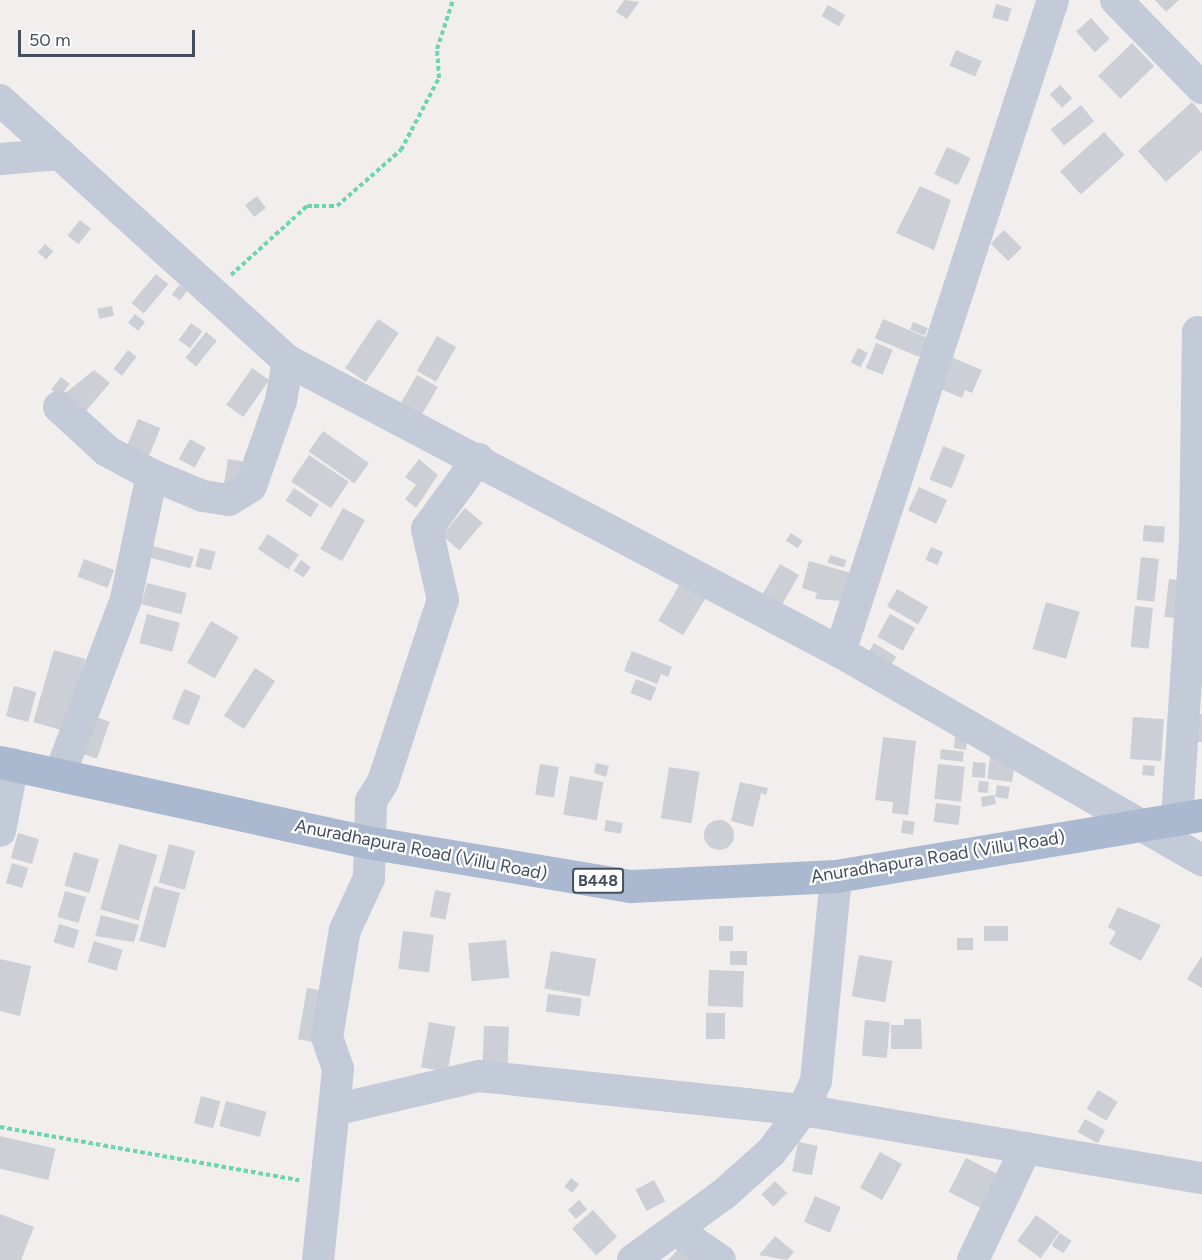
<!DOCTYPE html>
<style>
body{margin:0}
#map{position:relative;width:1202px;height:1260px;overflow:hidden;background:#f1eeed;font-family:Figtree,sans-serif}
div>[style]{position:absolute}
.building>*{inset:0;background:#cccfd6;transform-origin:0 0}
.round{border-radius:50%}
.path>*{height:4px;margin-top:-2px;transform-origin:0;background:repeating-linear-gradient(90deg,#6bd5ab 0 4.5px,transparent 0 7.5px)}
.minor>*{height:32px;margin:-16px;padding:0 16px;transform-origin:16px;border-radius:16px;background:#c2cbd7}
.major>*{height:33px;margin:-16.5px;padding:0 16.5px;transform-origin:16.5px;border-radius:16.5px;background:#aab9d0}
span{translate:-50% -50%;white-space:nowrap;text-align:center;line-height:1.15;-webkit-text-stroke:4.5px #fff;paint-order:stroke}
.shield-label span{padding:2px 4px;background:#fff;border:2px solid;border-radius:4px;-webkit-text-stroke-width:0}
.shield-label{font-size:16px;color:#444f5d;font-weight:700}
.street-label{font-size:18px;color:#444f5d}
.scale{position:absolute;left:18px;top:30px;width:177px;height:27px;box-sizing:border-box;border:3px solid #444f5d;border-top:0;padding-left:8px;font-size:18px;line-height:21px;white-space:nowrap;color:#444f5d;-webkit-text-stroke:4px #fff;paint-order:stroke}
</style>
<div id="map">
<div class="building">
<i style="clip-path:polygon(624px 0,639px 2px,627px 19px,616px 12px)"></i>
<i style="clip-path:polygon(1155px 0,1179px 0,1166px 12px)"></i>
<i style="left:996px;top:4px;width:16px;height:14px;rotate:15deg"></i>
<i style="left:828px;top:5px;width:20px;height:13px;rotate:30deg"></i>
<i style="left:1091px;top:18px;width:28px;height:20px;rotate:48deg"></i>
<i style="left:1132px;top:43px;width:32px;height:47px;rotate:46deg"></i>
<i style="left:956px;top:50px;width:28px;height:17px;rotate:23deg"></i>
<i style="left:1060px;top:85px;width:18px;height:14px;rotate:47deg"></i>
<i style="clip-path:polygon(1192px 102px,1202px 114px,1202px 150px,1166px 182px,1138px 151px)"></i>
<i style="left:1081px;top:105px;width:21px;height:39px;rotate:51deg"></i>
<i style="left:1104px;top:132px;width:31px;height:59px;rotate:48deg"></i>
<i style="left:947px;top:147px;width:26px;height:30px;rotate:25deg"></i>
<i style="clip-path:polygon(920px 186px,951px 200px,934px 250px,896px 233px)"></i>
<i style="left:257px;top:196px;width:15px;height:15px;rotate:53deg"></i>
<i style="left:80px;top:220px;width:14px;height:20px;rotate:39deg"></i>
<i style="left:1004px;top:230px;width:25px;height:19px;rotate:45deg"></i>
<i style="left:45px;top:244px;width:11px;height:11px;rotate:41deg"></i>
<i style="left:156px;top:274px;width:16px;height:38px;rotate:40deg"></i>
<i style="left:179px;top:285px;width:10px;height:12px;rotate:37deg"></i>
<i style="left:112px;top:306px;width:10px;height:15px;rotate:79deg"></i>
<i style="left:135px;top:314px;width:13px;height:11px;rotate:39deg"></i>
<i style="left:378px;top:319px;width:25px;height:59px;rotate:34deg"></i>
<i style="left:883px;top:319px;width:48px;height:21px;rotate:23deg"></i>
<i style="left:913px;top:322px;width:16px;height:8px;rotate:22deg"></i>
<i style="left:191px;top:323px;width:14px;height:21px;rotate:36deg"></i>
<i style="left:206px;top:332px;width:14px;height:33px;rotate:39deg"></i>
<i style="left:437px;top:336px;width:22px;height:40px;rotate:30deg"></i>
<i style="left:876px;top:343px;width:18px;height:27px;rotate:22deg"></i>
<i style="left:858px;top:348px;width:11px;height:16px;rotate:27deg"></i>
<i style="left:128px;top:350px;width:11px;height:24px;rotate:38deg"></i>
<i style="clip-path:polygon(949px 356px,982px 370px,972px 393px,965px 390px,962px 398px,936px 387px)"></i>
<i style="left:252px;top:368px;width:21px;height:45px;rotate:35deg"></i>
<i style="clip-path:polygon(94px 370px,110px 383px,84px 413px,63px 395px)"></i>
<i style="left:417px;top:375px;width:24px;height:37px;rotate:30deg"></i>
<i style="left:61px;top:377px;width:11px;height:16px;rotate:38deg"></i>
<i style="left:138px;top:419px;width:24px;height:38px;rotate:22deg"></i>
<i style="left:323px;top:431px;width:56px;height:25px;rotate:35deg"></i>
<i style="left:190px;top:439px;width:18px;height:23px;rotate:29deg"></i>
<i style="left:943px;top:446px;width:24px;height:36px;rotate:22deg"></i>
<i style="left:309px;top:455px;width:48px;height:32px;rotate:34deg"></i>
<i style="left:228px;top:459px;width:19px;height:26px;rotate:9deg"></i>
<i style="clip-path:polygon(419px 459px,438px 475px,416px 508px,405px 499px,416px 485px,405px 477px)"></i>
<i style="left:919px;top:487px;width:31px;height:26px;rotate:25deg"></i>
<i style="left:294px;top:488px;width:30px;height:15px;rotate:34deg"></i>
<i style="left:343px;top:508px;width:25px;height:47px;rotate:29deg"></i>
<i style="left:465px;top:508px;width:23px;height:36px;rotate:40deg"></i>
<i style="left:1144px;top:525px;width:21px;height:16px;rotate:5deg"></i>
<i style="left:791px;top:533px;width:14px;height:9px;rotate:34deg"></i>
<i style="left:268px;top:534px;width:37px;height:18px;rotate:34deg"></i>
<i style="left:153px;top:546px;width:42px;height:12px;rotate:15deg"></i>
<i style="left:931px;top:547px;width:13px;height:14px;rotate:23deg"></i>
<i style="left:200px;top:548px;width:16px;height:19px;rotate:14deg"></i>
<i style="left:830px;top:555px;width:17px;height:8px;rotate:17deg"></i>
<i style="left:1141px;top:557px;width:18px;height:43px;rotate:6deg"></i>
<i style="left:84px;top:559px;width:32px;height:19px;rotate:20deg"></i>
<i style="left:301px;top:560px;width:12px;height:13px;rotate:35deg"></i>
<i style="clip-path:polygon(809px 561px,851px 573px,843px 601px,815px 599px,817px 593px,802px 588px)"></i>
<i style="left:780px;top:564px;width:22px;height:34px;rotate:30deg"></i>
<i style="left:1169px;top:579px;width:17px;height:38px;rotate:7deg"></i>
<i style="left:682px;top:581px;width:29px;height:46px;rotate:31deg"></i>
<i style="left:147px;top:583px;width:41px;height:22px;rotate:14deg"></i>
<i style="left:897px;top:589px;width:36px;height:20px;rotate:30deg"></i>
<i style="left:1046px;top:602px;width:35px;height:49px;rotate:16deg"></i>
<i style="left:1135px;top:606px;width:18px;height:41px;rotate:6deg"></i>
<i style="left:147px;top:614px;width:34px;height:30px;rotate:15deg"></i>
<i style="left:890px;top:614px;width:29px;height:26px;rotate:29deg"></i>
<i style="left:211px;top:621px;width:32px;height:48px;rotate:30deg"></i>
<i style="left:874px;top:643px;width:26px;height:16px;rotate:31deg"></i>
<i style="left:54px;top:650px;width:33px;height:75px;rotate:16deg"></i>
<i style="clip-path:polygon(632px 651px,672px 667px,668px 677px,661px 674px,657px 684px,624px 671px)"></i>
<i style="left:255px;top:668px;width:24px;height:57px;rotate:33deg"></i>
<i style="left:636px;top:679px;width:22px;height:15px;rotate:22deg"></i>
<i style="left:14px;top:686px;width:23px;height:31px;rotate:15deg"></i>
<i style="left:184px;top:689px;width:18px;height:32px;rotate:22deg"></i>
<i style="left:87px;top:714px;width:24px;height:39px;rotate:19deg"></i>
<i style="clip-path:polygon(1195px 714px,1202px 714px,1202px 742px,1196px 742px)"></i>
<i style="left:1133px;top:717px;width:31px;height:42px;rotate:4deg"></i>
<i style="clip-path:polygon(955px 736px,967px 738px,966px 750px,954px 748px)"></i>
<i style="clip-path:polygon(883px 737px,916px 741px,908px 815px,892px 813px,893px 802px,875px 800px)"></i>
<i style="left:941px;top:749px;width:23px;height:10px;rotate:7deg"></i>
<i style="left:990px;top:757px;width:25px;height:22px;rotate:7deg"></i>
<i style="left:973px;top:762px;width:13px;height:15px;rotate:4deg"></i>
<i style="clip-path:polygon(596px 763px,609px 766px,606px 777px,594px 773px)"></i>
<i style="left:540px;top:764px;width:19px;height:31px;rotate:9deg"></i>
<i style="left:938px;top:764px;width:27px;height:35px;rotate:6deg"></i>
<i style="left:1143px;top:765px;width:12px;height:10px;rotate:5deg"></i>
<i style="left:669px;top:767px;width:31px;height:52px;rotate:9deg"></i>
<i style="left:570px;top:776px;width:34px;height:39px;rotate:10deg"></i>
<i style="left:979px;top:781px;width:10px;height:11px;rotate:6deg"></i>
<i style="clip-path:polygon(740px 782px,768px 788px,766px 795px,761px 793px,753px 827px,731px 821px)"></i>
<i style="left:997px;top:785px;width:13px;height:12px;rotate:9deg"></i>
<i style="clip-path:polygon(994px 795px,996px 804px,982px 807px,981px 797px)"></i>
<i style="left:936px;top:803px;width:25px;height:19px;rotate:7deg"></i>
<i class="round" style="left:704px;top:820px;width:30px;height:30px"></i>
<i style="left:606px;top:820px;width:17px;height:11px;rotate:10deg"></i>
<i style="left:903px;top:820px;width:12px;height:13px;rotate:9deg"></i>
<i style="left:18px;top:833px;width:22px;height:26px;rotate:16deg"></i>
<i style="left:119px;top:844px;width:40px;height:68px;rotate:16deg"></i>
<i style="left:169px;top:844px;width:27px;height:40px;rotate:15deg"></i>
<i style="left:74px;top:852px;width:26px;height:35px;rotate:16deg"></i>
<i style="left:12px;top:863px;width:17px;height:21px;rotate:17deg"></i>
<i style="left:154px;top:886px;width:27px;height:57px;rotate:15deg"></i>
<i style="left:435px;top:890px;width:16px;height:27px;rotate:11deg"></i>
<i style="left:65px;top:891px;width:22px;height:27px;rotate:16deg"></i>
<i style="clip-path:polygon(1118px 907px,1161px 925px,1141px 961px,1109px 944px,1116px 932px,1108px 927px)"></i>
<i style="clip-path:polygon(101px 915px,139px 925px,134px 942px,95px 936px)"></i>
<i style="left:59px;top:924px;width:21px;height:19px;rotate:17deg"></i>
<i style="left:733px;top:926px;width:15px;height:14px;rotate:90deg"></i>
<i style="left:984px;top:926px;width:24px;height:15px"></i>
<i style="left:403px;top:931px;width:31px;height:38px;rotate:7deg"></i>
<i style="left:957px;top:938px;width:16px;height:12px"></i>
<i style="left:506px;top:940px;width:38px;height:38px;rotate:85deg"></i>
<i style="left:94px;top:941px;width:30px;height:22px;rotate:17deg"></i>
<i style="left:551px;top:951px;width:46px;height:38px;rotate:10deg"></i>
<i style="left:730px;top:951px;width:17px;height:14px"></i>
<i style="left:859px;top:955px;width:34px;height:42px;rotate:10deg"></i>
<i style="clip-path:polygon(1202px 956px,1202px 988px,1187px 979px)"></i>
<i style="clip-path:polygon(0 959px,31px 966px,20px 1016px,0 1011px)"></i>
<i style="left:709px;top:970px;width:35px;height:36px;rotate:2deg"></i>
<i style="left:307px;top:988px;width:23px;height:52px;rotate:10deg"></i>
<i style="left:548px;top:994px;width:34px;height:18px;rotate:7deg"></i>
<i style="left:706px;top:1013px;width:19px;height:26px"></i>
<i style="clip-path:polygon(904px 1019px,921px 1019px,922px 1049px,891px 1049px,891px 1025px,904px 1025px)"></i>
<i style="left:865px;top:1020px;width:25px;height:36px;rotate:5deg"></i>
<i style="left:429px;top:1022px;width:27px;height:46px;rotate:10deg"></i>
<i style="left:484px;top:1026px;width:25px;height:37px;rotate:2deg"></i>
<i style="left:1098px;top:1090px;width:23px;height:22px;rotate:31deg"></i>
<i style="left:201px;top:1096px;width:20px;height:28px;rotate:15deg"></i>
<i style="left:226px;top:1101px;width:42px;height:26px;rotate:15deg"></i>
<i style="left:1085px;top:1119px;width:23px;height:15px;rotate:29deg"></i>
<i style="left:0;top:1136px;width:57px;height:32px;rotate:13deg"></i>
<i style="left:798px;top:1142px;width:20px;height:30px;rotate:11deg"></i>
<i style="left:880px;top:1152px;width:25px;height:41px;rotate:29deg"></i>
<i style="left:966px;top:1158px;width:42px;height:38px;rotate:27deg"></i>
<i style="left:571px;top:1178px;width:10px;height:11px;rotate:37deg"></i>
<i style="left:654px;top:1180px;width:24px;height:21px;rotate:62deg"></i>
<i style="left:775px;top:1181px;width:17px;height:19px;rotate:45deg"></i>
<i style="left:815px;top:1196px;width:28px;height:28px;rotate:23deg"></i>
<i style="left:579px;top:1200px;width:12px;height:15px;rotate:48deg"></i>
<i style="left:593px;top:1210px;width:36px;height:28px;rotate:48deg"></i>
<i style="clip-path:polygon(0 1214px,34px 1227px,21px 1260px,0 1260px)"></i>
<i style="left:1036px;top:1215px;width:29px;height:32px;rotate:36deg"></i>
<i style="left:1060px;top:1233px;width:14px;height:15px;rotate:34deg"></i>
<i style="clip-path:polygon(775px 1236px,794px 1252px,787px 1260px,759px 1255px)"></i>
<i style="clip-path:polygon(683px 1244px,700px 1260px,668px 1260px)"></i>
</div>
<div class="path">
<i style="left:231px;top:275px;width:103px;rotate:-42.2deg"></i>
<i style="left:307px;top:206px;width:30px"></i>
<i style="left:337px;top:206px;width:85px;rotate:-41.2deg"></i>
<i style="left:401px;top:150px;width:81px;rotate:-62.2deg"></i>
<i style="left:439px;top:78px;width:29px;rotate:-94deg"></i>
<i style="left:437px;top:49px;width:52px;rotate:-71.9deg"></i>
<i style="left:0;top:1127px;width:304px;rotate:10.1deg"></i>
</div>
<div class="minor">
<i style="left:1116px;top:0;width:123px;rotate:45.7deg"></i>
<i style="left:0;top:100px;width:389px;rotate:42.2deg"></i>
<i style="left:288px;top:361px;width:624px;rotate:27.8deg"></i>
<i style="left:840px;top:652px;width:418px;rotate:29.9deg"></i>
<i style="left:0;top:159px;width:60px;rotate:-4.8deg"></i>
<i style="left:59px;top:407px;width:65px;rotate:42.5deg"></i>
<i style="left:107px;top:451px;width:51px;rotate:28.1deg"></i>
<i style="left:840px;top:652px;width:686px;rotate:-71.91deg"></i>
<i style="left:60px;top:774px;width:187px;rotate:-69.3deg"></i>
<i style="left:126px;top:599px;width:127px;rotate:-78.2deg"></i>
<i style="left:152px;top:475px;width:55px;rotate:22.4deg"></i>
<i style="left:203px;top:496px;width:26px;rotate:9deg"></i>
<i style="left:229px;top:500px;width:26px;rotate:-32deg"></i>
<i style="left:251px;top:486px;width:90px;rotate:-70.6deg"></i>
<i style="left:281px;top:401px;width:41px;rotate:-80.1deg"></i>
<i style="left:1177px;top:819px;width:280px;rotate:-86.3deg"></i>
<i style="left:1195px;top:540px;width:208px;rotate:-89.2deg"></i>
<i style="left:0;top:831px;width:68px;rotate:-79deg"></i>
<i style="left:334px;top:1110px;width:149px;rotate:-13.2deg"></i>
<i style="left:479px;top:1076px;width:326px;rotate:6deg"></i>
<i style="left:803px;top:1110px;width:405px;rotate:9.7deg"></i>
<i style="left:676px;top:1230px;width:53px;rotate:34.3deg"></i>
<i style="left:318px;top:1260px;width:192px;rotate:-84deg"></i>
<i style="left:338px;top:1069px;width:34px;rotate:-109deg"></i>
<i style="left:327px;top:1037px;width:109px;rotate:-80.5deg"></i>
<i style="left:345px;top:930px;width:57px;rotate:-65.2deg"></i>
<i style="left:369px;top:878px;width:77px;rotate:-88.5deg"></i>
<i style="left:371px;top:801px;width:22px;rotate:-58deg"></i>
<i style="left:383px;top:782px;width:192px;rotate:-71.8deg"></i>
<i style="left:443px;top:600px;width:73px;rotate:-102.7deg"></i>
<i style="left:427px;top:529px;width:87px;rotate:-53.9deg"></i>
<i style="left:633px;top:1260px;width:112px;rotate:-36deg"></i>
<i style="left:724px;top:1194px;width:63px;rotate:-41.8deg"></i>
<i style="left:771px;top:1152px;width:53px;rotate:-52.7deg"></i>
<i style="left:803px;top:1110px;width:32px;rotate:-66deg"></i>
<i style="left:816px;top:1081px;width:206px;rotate:-84.4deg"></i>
<i style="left:973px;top:1260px;width:124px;rotate:-64.7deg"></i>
</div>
<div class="major">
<i style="left:0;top:762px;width:376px;rotate:12.3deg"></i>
<i style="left:367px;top:842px;width:268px;rotate:9.5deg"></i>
<i style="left:631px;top:886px;width:205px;rotate:-2.8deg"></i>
<i style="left:836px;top:876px;width:371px;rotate:-9.5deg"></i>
</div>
<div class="shield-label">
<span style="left:598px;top:881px">B448</span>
</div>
<div class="street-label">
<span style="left:421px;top:850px;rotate:11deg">Anuradhapura Road (Villu Road)</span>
<span style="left:938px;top:857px;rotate:-9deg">Anuradhapura Road (Villu Road)</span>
</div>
<div class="scale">50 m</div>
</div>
